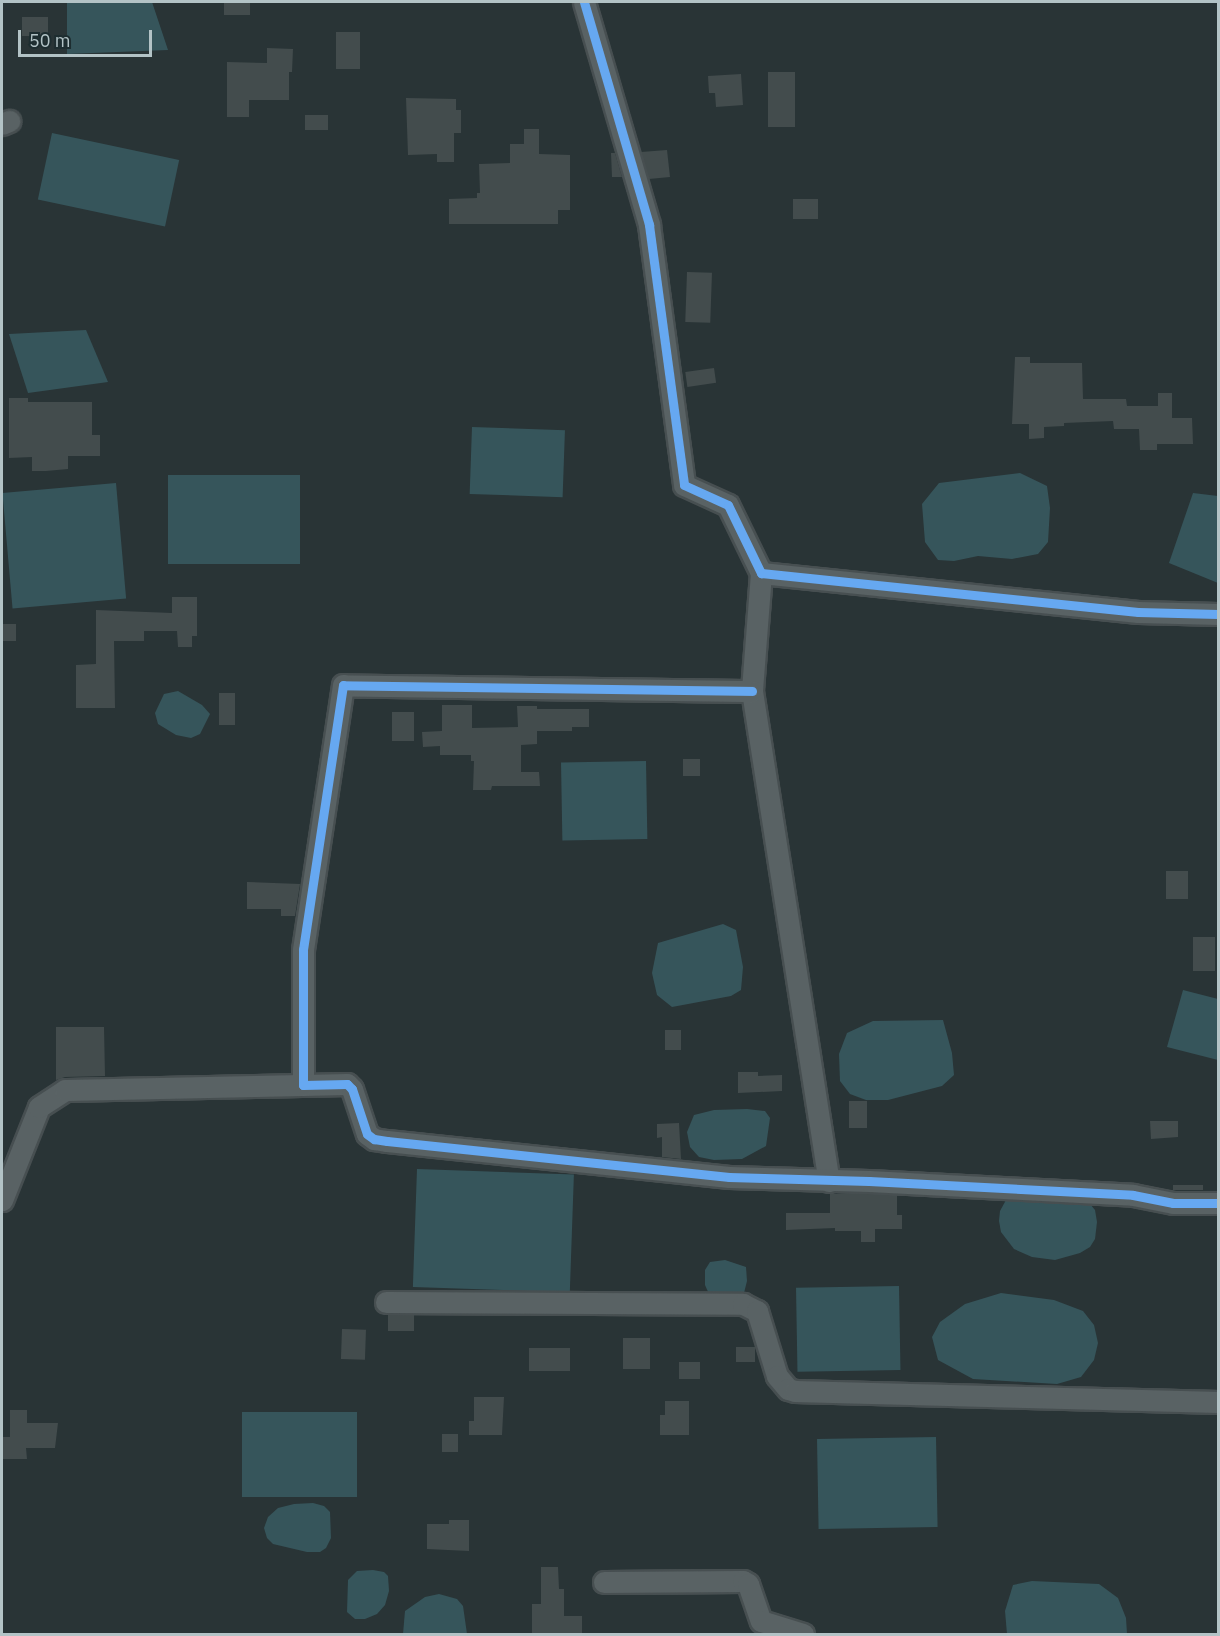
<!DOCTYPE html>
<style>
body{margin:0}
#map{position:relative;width:1220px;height:1636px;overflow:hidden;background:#293436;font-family:"IBM Plex Sans",sans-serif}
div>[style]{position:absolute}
.water>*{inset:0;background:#36555b;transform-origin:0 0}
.building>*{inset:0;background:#434c4d;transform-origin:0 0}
.roads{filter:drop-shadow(2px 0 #474f51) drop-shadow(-2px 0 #474f51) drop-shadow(0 2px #474f51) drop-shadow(0 -2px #474f51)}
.minor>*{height:21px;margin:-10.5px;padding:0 10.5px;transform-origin:10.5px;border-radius:10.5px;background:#596264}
.cycleway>*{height:9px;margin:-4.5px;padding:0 4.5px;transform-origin:4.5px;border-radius:4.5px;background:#66a8f1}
span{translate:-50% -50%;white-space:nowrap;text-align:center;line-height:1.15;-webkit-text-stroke:5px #1d2d30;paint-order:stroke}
.frame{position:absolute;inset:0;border:3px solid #b3c3c6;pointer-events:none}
.scale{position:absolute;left:18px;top:30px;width:134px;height:27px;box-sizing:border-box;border:3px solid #b3c3c6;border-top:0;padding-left:8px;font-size:18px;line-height:21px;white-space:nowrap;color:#b3c3c6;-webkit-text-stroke:4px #1d2d30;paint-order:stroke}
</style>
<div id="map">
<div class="water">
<i style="clip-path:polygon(67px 2px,152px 2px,168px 50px,67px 54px)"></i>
<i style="left:52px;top:133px;width:130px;height:68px;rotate:12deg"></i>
<i style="clip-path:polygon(86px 330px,108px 382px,28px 393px,9px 334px)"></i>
<i style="left:472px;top:427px;width:93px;height:67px;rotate:2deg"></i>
<i style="clip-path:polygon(1020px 473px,1047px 486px,1050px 508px,1048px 542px,1038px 554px,1012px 559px,978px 556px,954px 561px,938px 560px,925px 542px,922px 504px,939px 483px)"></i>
<i style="left:168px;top:475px;width:132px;height:89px"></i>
<i style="left:116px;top:483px;width:116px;height:114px;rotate:85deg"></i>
<i style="clip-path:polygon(1193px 493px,1218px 496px,1218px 583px,1169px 563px)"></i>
<i style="clip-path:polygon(178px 691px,202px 705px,210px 714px,200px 734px,191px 738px,176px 735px,158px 724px,155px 713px,164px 694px)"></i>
<i style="left:646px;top:761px;width:78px;height:85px;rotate:89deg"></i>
<i style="clip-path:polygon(723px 924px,736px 930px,743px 967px,741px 990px,731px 996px,672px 1007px,657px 995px,652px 973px,658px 943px)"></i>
<i style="clip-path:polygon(1183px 990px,1218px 999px,1218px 1060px,1167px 1047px)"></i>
<i style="clip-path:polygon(943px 1020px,952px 1053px,954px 1075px,942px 1086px,888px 1100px,866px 1100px,850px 1094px,840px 1081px,839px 1054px,847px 1033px,873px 1021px)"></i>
<i style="clip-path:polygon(747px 1109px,765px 1111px,770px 1118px,766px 1146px,742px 1159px,714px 1160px,699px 1157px,690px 1147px,687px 1132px,694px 1115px,714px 1110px)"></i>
<i style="left:417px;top:1169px;width:157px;height:118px;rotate:2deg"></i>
<i style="clip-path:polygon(1013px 1195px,1077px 1199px,1090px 1204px,1095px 1210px,1097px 1222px,1095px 1239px,1090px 1247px,1080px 1253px,1055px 1260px,1032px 1257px,1014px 1249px,1001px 1232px,999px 1221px,1000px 1211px,1006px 1200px)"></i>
<i style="clip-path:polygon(725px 1260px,746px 1267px,747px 1281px,744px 1293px,734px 1297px,709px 1294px,705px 1285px,705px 1270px,710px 1262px)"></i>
<i style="left:899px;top:1286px;width:84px;height:103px;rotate:89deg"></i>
<i style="clip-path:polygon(1001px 1293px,1054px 1300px,1083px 1311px,1094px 1325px,1098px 1343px,1094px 1360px,1081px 1377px,1057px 1384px,973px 1379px,938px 1360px,932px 1337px,940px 1322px,965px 1304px)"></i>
<i style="left:242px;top:1412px;width:115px;height:85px"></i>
<i style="left:936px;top:1437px;width:90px;height:119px;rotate:89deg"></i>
<i style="clip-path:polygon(313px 1503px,324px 1506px,330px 1512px,331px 1538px,326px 1548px,320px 1552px,307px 1552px,273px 1544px,267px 1538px,264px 1528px,268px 1517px,278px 1508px,294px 1504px)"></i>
<i style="clip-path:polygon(373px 1570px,384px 1572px,388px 1576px,389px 1591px,385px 1605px,377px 1614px,365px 1619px,355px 1619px,347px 1612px,348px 1580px,357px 1571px)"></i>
<i style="clip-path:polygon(1032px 1581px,1099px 1584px,1118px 1598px,1126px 1618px,1127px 1634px,1007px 1634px,1005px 1611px,1013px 1585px)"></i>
<i style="clip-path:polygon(439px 1594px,457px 1599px,463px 1606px,467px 1634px,403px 1634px,405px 1611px,425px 1597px)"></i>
</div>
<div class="building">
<i style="left:224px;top:2px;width:26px;height:13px"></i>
<i style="left:22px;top:17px;width:26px;height:19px"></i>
<i style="left:336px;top:32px;width:24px;height:37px"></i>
<i style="clip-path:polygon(267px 48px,293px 49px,292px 72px,289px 72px,289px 100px,249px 100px,249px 117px,227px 117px,227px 62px,267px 63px)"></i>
<i style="left:768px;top:72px;width:27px;height:55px"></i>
<i style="clip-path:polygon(741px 74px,743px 105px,716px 107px,715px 93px,709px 93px,708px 76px)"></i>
<i style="clip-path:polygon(406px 98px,456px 99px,456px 110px,461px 110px,461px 133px,454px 133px,454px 162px,437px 162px,437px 154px,408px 155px)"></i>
<i style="left:305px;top:115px;width:23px;height:15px"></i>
<i style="clip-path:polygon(524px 129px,539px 129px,539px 154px,570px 155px,570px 210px,558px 210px,558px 224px,449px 224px,449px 199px,477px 198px,477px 193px,480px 193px,479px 164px,510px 163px,510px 144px,524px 144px)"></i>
<i style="clip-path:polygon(667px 150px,670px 177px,649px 179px,641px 152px)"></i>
<i style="clip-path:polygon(611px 153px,615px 153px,622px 177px,612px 177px)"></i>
<i style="left:818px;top:199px;width:20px;height:25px;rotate:90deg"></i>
<i style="left:687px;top:272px;width:25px;height:50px;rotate:2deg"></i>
<i style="clip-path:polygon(1015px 357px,1030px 357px,1030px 363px,1082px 363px,1083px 399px,1126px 399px,1127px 406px,1158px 406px,1158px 393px,1172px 393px,1172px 418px,1192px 418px,1193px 444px,1157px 444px,1157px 450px,1140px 450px,1139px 429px,1114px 429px,1113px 421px,1064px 423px,1064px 426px,1044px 427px,1044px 438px,1029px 439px,1029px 424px,1012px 424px)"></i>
<i style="left:714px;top:368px;width:15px;height:29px;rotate:82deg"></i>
<i style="clip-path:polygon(9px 398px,28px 398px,28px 402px,92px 402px,92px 435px,100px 435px,100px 456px,68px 456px,68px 469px,46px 471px,32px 471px,32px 457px,9px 458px)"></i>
<i style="clip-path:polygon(172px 597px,197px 597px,197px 636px,192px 636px,192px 647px,178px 647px,177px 631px,144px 631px,144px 641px,114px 641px,115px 708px,76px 708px,76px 665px,96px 664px,96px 610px,172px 613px)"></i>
<i style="left:2px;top:624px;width:14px;height:17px"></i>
<i style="left:219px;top:693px;width:16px;height:32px"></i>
<i style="clip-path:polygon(442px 705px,472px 705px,472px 728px,518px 727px,517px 706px,537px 706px,537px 709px,589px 709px,589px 727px,572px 727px,572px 731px,537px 731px,537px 744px,521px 745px,521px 772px,539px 772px,540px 786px,492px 786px,491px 790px,473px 790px,474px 761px,471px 761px,471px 755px,440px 755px,440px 746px,423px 747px,422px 732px,442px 731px)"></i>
<i style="left:392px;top:712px;width:22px;height:29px"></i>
<i style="left:683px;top:759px;width:17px;height:17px"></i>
<i style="left:1166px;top:871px;width:22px;height:28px"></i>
<i style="clip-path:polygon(247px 882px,300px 884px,295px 916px,281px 916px,281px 909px,247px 909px)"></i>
<i style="left:1193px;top:937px;width:22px;height:34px"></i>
<i style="clip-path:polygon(56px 1027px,104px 1027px,105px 1076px,65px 1077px,56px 1080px)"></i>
<i style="left:665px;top:1030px;width:16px;height:20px"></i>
<i style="clip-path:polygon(738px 1072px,758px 1072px,758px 1076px,782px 1075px,782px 1091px,738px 1093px)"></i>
<i style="left:849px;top:1101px;width:18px;height:27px"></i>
<i style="clip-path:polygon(1150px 1121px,1178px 1121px,1178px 1137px,1151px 1139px)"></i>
<i style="clip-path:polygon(679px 1123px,681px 1159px,662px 1157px,662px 1137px,657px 1138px,657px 1124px)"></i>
<i style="left:1173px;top:1185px;width:30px;height:5px"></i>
<i style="clip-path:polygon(854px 1193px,897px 1195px,897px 1215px,902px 1215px,902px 1229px,875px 1229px,875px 1242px,861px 1242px,861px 1231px,835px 1231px,835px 1228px,786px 1230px,786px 1213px,830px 1213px,830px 1194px)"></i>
<i style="left:388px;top:1315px;width:26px;height:16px"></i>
<i style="left:342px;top:1329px;width:24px;height:30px;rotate:2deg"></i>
<i style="left:623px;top:1338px;width:27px;height:31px"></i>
<i style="left:736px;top:1347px;width:19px;height:15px"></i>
<i style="left:570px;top:1348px;width:23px;height:41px;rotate:90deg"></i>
<i style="left:679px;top:1362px;width:21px;height:17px"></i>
<i style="clip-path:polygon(474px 1397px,504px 1397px,502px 1435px,469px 1435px,469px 1421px,474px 1421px)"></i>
<i style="clip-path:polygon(665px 1401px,689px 1401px,689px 1435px,660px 1435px,660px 1415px,665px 1415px)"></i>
<i style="clip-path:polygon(10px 1410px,27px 1410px,27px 1423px,58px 1423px,55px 1448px,26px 1448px,27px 1459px,2px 1459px,2px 1437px,10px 1437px)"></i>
<i style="left:442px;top:1434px;width:16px;height:18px"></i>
<i style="clip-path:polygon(449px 1520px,469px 1520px,469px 1551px,427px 1549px,427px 1524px,449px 1524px)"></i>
<i style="clip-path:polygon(541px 1567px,558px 1567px,559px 1589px,564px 1589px,564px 1616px,582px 1616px,582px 1635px,532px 1635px,532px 1604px,541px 1604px)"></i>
</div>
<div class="roads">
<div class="minor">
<i style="left:584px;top:2px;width:232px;rotate:73.7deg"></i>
<i style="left:649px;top:225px;width:262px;rotate:82.3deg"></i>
<i style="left:684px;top:485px;width:48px;rotate:24.4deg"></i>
<i style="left:728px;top:505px;width:76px;rotate:64.1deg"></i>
<i style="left:761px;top:573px;width:379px;rotate:5.9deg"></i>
<i style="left:1138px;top:612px;width:80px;rotate:1.4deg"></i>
<i style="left:2px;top:124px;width:8px;rotate:-23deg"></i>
<i style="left:761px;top:573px;width:118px;rotate:94.4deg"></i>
<i style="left:752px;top:691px;width:496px;rotate:81.1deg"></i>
<i style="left:752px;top:691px;width:409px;rotate:-179.2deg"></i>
<i style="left:343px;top:685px;width:268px;rotate:98.6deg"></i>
<i style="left:303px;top:950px;width:135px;rotate:90deg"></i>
<i style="left:303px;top:1085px;width:44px;rotate:-1.3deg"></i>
<i style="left:347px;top:1084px;width:7px;rotate:45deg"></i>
<i style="left:352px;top:1089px;width:47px;rotate:71.6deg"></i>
<i style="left:367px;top:1134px;width:9px;rotate:36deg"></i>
<i style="left:374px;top:1139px;width:13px;rotate:9deg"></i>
<i style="left:387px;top:1141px;width:344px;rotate:6deg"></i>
<i style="left:729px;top:1177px;width:140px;rotate:1.6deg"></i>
<i style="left:869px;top:1181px;width:264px;rotate:3deg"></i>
<i style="left:1133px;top:1195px;width:41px;rotate:11.3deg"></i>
<i style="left:1173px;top:1203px;width:45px"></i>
<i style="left:2px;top:1200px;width:100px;rotate:-68.3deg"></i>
<i style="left:39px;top:1107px;width:31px;rotate:-33deg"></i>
<i style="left:65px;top:1090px;width:238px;rotate:-1.2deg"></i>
<i style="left:386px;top:1302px;width:357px;rotate:0.3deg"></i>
<i style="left:743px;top:1304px;width:16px;rotate:27deg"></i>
<i style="left:757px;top:1311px;width:68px;rotate:72.9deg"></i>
<i style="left:777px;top:1376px;width:17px;rotate:50deg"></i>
<i style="left:788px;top:1389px;width:7px;rotate:16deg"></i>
<i style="left:795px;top:1391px;width:423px;rotate:1.5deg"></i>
<i style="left:604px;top:1582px;width:139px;rotate:-0.4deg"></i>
<i style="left:743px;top:1581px;width:6px;rotate:31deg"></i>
<i style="left:748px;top:1584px;width:39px;rotate:71deg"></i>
<i style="left:761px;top:1621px;width:44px;rotate:17.2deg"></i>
</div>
</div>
<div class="cycleway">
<i style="left:584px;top:2px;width:232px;rotate:73.7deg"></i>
<i style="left:649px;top:225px;width:262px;rotate:82.3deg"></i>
<i style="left:684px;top:485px;width:48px;rotate:24.4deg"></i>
<i style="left:728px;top:505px;width:76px;rotate:64.1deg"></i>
<i style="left:761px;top:573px;width:379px;rotate:5.9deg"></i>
<i style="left:1138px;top:612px;width:80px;rotate:1.4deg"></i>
<i style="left:752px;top:691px;width:409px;rotate:-179.2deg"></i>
<i style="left:343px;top:685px;width:268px;rotate:98.6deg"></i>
<i style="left:303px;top:950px;width:135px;rotate:90deg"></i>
<i style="left:303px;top:1085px;width:44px;rotate:-1.3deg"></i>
<i style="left:347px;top:1084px;width:7px;rotate:45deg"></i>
<i style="left:352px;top:1089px;width:47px;rotate:71.6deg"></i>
<i style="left:367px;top:1134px;width:9px;rotate:36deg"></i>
<i style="left:374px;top:1139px;width:13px;rotate:9deg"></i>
<i style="left:387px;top:1141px;width:344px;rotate:6deg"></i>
<i style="left:729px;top:1177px;width:140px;rotate:1.6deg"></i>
<i style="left:869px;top:1181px;width:264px;rotate:3deg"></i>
<i style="left:1133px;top:1195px;width:41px;rotate:11.3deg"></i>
<i style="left:1173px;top:1203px;width:45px"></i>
</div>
<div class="frame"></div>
<div class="scale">50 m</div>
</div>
